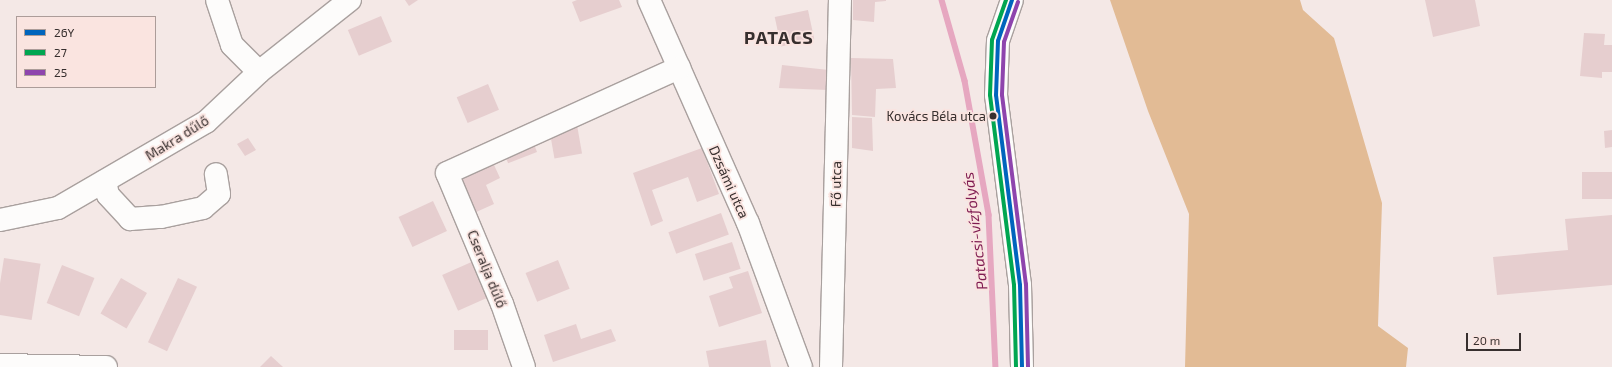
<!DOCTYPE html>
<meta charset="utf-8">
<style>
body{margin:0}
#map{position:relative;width:1612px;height:367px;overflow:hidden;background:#f4e8e6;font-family:"Exo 2",sans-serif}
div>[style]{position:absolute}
.forest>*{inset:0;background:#e2bb95}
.stream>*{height:5.5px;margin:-2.75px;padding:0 2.75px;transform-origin:2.75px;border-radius:2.75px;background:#e6a7c0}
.building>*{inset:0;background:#e6cecf;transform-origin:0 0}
.roads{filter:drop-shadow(1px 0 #a9a09e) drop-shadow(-1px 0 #a9a09e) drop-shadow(0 1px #a9a09e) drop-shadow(0 -1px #a9a09e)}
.minor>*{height:22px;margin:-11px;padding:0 11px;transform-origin:11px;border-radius:11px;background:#fdfcfb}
.bus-1>*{height:4px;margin:-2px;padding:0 2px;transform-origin:2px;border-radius:2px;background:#0065bd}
.bus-2>*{height:4px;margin:-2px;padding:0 2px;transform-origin:2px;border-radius:2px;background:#00a651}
.bus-3>*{height:4px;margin:-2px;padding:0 2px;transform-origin:2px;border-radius:2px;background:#8e44ad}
.dots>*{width:11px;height:11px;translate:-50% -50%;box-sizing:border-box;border:2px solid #fae4e0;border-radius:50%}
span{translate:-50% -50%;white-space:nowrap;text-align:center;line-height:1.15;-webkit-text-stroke:3.5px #fae4e0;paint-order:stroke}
.bus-label{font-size:13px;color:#372f2e}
.right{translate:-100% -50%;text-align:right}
.street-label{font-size:14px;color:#372f2e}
.water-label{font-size:15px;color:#7f1c51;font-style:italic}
.district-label{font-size:18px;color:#372f2e;font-weight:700;letter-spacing:1px}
.legend{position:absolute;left:16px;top:16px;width:140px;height:72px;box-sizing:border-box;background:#fae4e0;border:1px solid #ac9c99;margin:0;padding:5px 7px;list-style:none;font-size:12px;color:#372f2e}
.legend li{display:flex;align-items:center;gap:8px;height:20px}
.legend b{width:20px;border:1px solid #ac9c99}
.scale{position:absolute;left:1466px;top:333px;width:55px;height:18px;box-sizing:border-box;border:2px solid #372f2e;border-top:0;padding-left:5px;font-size:12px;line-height:14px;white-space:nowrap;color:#372f2e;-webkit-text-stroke:3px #fae4e0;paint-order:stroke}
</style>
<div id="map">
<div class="forest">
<i style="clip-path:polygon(1110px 0,1300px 0,1303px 10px,1334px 38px,1382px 203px,1378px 326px,1408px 348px,1406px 367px,1185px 367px,1189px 214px,1148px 111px)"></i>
</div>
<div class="stream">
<i style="left:942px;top:0;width:84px;rotate:74.1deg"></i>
<i style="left:965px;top:81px;width:136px;rotate:79.8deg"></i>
<i style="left:989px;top:215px;width:152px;rotate:87.4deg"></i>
</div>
<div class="building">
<i style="clip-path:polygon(405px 0,418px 0,409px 6px)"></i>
<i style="clip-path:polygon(577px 0,619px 0,622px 7px,580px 22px,572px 2px)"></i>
<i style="clip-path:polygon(853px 0,886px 0,886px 1px,875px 2px,874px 22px,853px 20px)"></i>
<i style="clip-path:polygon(1425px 0,1475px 0,1480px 26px,1433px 37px)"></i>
<i style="left:808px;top:10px;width:30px;height:34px;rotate:78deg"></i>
<i style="left:381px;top:16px;width:28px;height:36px;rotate:67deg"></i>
<i style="clip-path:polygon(1584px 33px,1605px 34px,1604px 45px,1612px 45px,1612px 72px,1602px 72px,1602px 78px,1580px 76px)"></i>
<i style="clip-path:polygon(851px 58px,893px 59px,896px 88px,876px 89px,875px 117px,852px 115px)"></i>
<i style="clip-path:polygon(782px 65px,829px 70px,828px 90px,779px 88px)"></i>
<i style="left:488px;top:84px;width:28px;height:34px;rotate:67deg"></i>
<i style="clip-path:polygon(852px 117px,872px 118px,873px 151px,852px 148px)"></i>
<i style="left:577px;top:125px;width:29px;height:28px;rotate:80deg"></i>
<i style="clip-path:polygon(1612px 130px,1612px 147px,1605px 148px,1604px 131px)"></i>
<i style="clip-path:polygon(248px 138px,256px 150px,245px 156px,237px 144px)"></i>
<i style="left:532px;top:139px;width:14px;height:31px;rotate:69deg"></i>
<i style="clip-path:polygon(702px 148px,719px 194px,697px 202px,688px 177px,652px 190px,663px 221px,651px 226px,633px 173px)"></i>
<i style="clip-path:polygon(490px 156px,500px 178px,486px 185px,494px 204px,474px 213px,455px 172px)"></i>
<i style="left:1612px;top:172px;width:27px;height:30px;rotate:90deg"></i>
<i style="left:433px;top:201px;width:33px;height:38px;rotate:65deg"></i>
<i style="left:721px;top:213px;width:23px;height:56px;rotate:70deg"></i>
<i style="clip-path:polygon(1612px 215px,1612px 285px,1497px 295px,1493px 257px,1568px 250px,1565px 219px)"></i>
<i style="left:732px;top:242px;width:28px;height:39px;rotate:72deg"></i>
<i style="left:4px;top:258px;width:37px;height:57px;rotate:9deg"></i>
<i style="left:476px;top:260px;width:39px;height:37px;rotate:66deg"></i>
<i style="left:558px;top:260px;width:31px;height:35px;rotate:68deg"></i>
<i style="left:62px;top:265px;width:35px;height:41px;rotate:22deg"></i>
<i style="clip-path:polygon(748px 271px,762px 313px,719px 327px,709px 296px,733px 288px,729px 277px)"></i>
<i style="left:121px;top:278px;width:30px;height:41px;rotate:30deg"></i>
<i style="left:178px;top:278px;width:21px;height:71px;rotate:25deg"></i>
<i style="clip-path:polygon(576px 324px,581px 339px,611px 329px,616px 341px,553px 362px,544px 335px)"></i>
<i style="left:454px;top:330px;width:34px;height:20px"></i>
<i style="clip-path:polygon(766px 340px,771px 367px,709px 367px,706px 351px)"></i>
<i style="clip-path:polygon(271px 356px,283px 367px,260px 367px)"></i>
</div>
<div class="roads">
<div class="minor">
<i style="left:217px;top:0;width:47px;rotate:71.6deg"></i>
<i style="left:232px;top:45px;width:38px;rotate:45deg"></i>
<i style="left:649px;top:0;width:244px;rotate:66.1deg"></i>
<i style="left:748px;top:223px;width:153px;rotate:69.8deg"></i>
<i style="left:1012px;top:0;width:43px;rotate:108.9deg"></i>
<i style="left:998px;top:41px;width:54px;rotate:92.1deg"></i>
<i style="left:996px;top:95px;width:192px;rotate:82.8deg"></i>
<i style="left:1020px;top:285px;width:82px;rotate:88.6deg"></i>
<i style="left:105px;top:181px;width:14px;rotate:78deg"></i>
<i style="left:108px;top:195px;width:33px;rotate:47deg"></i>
<i style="left:130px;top:219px;width:31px;rotate:-4deg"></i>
<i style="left:161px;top:217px;width:43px;rotate:-12.1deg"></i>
<i style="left:203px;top:208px;width:21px;rotate:-41deg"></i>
<i style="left:219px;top:194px;width:20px;rotate:-99deg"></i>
<i style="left:0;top:220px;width:59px;rotate:-11.7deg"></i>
<i style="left:58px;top:208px;width:171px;rotate:-30.2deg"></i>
<i style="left:206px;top:122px;width:73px;rotate:-43.3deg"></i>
<i style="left:259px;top:72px;width:116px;rotate:-38.4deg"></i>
<i style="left:0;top:365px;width:106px;rotate:1.1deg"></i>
<i style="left:524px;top:367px;width:67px;rotate:-109.2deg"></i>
<i style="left:502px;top:304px;width:142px;rotate:-112.8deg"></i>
<i style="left:447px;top:173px;width:255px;rotate:-24.4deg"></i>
<i style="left:831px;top:367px;width:367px;rotate:-88.6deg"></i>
</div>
</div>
<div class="bus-1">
<i style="left:1012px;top:0;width:43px;rotate:108.9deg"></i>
<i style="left:998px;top:41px;width:54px;rotate:92.1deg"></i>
<i style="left:996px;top:95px;width:192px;rotate:82.8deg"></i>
<i style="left:1020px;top:285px;width:82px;rotate:88.6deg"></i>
</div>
<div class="bus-2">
<i style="left:1006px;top:0;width:42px;rotate:109.3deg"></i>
<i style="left:992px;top:40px;width:55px;rotate:92.1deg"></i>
<i style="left:990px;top:95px;width:192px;rotate:82.8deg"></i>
<i style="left:1014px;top:285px;width:82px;rotate:88.6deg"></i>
</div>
<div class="bus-3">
<i style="left:1018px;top:2px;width:42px;rotate:109.3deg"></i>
<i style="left:1004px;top:42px;width:53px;rotate:92.2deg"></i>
<i style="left:1002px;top:95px;width:191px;rotate:82.8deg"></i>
<i style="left:1026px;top:284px;width:83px;rotate:88.6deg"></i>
</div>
<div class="dots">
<i style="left:993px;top:116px;background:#372f2e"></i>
</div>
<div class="bus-label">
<span class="right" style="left:986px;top:116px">Kovács Béla utca</span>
</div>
<div class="street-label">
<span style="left:177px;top:138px;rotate:-32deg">Makra dűlő</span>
<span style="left:729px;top:182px;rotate:66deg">Dzsámi utca</span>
<span style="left:836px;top:184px;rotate:-89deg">Fő utca</span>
<span style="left:487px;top:269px;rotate:68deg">Cseralja dűlő</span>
</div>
<div class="water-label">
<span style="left:975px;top:231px;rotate:-97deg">Patacsi-vízfolyás</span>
</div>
<div class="district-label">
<span style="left:779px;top:37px">PATACS</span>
</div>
<ul class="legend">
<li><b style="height:5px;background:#0065bd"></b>26Y</li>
<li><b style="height:5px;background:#00a651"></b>27</li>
<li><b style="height:5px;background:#8e44ad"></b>25</li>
</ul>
<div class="scale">20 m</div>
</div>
